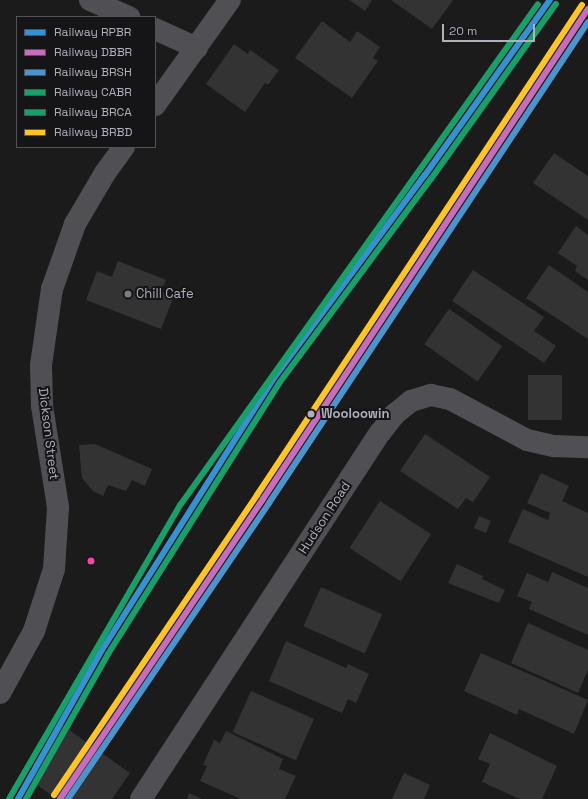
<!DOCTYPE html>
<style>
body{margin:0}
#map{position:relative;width:588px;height:799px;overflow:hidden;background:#1b1b1b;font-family:"Space Grotesk",sans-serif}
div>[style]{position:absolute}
.building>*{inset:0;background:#333;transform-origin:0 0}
.minor>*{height:22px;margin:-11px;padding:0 11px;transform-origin:11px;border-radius:11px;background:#505054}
.rail-1>*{height:6px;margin:-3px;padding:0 3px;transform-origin:3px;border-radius:3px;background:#3591d2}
.rail-2>*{height:6px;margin:-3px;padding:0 3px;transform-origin:3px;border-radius:3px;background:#c86cbc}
.rail-3>*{height:6px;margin:-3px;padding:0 3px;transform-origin:3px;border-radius:3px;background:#4d93cc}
.rail-4>*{height:6px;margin:-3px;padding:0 3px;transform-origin:3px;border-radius:3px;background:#1a9f6b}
.rail-5>*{height:6px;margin:-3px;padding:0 3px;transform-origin:3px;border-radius:3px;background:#1a9f6b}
.rail-6>*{height:6px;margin:-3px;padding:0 3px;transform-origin:3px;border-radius:3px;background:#ffc425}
.dots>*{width:11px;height:11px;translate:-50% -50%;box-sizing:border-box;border:2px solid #151517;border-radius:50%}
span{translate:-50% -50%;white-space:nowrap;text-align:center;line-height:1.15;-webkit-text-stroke:4px #151517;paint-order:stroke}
.poi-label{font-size:13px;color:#aeb0ba}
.left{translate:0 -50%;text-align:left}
.stop-label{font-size:13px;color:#aeb0ba;font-weight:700}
.street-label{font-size:13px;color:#aeb0ba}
.legend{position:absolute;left:16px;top:16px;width:140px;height:132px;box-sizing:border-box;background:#151517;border:1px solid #525358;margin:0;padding:5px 7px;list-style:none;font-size:12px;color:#aeb0ba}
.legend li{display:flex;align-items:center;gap:8px;height:20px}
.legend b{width:20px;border:1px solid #525358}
.scale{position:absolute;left:442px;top:24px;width:93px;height:18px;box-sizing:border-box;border:2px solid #aeb0ba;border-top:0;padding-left:5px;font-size:12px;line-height:14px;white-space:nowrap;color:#aeb0ba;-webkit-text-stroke:3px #151517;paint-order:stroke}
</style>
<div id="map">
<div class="building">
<i style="clip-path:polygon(349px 0,372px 0,365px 11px)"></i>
<i style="clip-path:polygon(391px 0,453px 0,432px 29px)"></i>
<i style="clip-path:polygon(322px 21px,350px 42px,357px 31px,380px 47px,373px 58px,378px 61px,352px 98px,295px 58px)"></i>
<i style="clip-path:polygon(234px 44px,248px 54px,250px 50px,279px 70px,268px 85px,265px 83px,245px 112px,206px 84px)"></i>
<i style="clip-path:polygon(554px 153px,588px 176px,588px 220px,533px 183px)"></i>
<i style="clip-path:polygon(576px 226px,588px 235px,588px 280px,575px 271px,577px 266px,558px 253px)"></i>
<i style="clip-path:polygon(118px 261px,166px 280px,161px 291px,174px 296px,161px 329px,86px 300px,97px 271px,112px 277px)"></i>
<i style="clip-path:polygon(549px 265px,588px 292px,588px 339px,526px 298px)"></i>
<i style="clip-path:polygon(473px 270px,544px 317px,534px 331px,556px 346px,544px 363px,452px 301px)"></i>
<i style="left:449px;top:309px;width:65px;height:43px;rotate:35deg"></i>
<i style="left:528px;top:375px;width:34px;height:45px"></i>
<i style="clip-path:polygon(425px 434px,490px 477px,473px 502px,466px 498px,458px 509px,400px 471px)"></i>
<i style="clip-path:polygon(95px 444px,152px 469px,145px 486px,132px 480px,126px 491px,108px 485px,103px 496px,93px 491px,82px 478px,79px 445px)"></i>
<i style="clip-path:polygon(541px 473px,569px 486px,562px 501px,588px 513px,588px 577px,508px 542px,523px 509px,548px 520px,550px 513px,527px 503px)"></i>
<i style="left:380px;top:501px;width:61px;height:56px;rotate:33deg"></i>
<i style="left:479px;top:516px;width:13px;height:13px;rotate:23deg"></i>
<i style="clip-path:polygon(457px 564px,483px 576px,482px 579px,505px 590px,499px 603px,448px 583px)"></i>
<i style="clip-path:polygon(552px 572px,588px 588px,588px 635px,529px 609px,532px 602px,517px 596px,527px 573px,548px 582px)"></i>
<i style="left:321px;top:587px;width:67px;height:43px;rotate:24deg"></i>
<i style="clip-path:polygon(528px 623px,588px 650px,588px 670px,578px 693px,511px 663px)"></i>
<i style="clip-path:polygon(286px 641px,346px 668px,348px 664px,369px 674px,356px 703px,348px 699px,342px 713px,269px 681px)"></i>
<i style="clip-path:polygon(481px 653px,588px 700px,574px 734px,519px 709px,517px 715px,464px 691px)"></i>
<i style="left:251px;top:691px;width:69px;height:45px;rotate:24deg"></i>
<i style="clip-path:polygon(62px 725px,130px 773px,112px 799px,57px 799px,26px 777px)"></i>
<i style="clip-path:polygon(226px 731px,283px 759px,279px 769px,296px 776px,285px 799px,241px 799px,200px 781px,207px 766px,203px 765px,214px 740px,220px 743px)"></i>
<i style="clip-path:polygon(490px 733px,557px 766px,542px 799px,520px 799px,482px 782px,490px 764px,478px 759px)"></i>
<i style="clip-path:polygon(404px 773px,430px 785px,424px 799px,392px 799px)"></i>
<i style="clip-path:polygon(189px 793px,202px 799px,187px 799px)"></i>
</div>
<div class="minor">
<i style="left:90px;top:0;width:43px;rotate:23.6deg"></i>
<i style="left:155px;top:29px;width:46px;rotate:24.3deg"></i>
<i style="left:155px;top:105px;width:129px;rotate:-54.5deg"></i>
<i style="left:0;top:693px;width:71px;rotate:-61.3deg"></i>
<i style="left:34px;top:631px;width:65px;rotate:-72.1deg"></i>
<i style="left:54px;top:569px;width:62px;rotate:-86.3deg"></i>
<i style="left:58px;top:507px;width:102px;rotate:-99deg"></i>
<i style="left:42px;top:406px;width:41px;rotate:-91.4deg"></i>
<i style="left:41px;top:365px;width:77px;rotate:-81.8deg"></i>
<i style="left:52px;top:289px;width:69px;rotate:-70.5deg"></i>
<i style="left:75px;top:224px;width:59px;rotate:-59.5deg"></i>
<i style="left:105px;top:173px;width:32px;rotate:-54deg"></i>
<i style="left:141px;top:799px;width:437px;rotate:-56.9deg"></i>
<i style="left:380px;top:433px;width:24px;rotate:-52deg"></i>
<i style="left:395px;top:414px;width:21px;rotate:-39deg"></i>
<i style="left:411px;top:401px;width:21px;rotate:-17deg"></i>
<i style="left:431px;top:395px;width:19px;rotate:12deg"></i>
<i style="left:450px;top:399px;width:87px;rotate:28deg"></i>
<i style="left:527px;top:440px;width:28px;rotate:13deg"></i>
<i style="left:554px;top:446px;width:34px;rotate:2deg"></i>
</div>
<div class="rail-1">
<i style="left:18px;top:799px;width:171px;rotate:-60.6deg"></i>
<i style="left:102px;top:650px;width:322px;rotate:-57.7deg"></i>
<i style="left:274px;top:378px;width:253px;rotate:-53.4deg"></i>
<i style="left:425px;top:175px;width:215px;rotate:-54.5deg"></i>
</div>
<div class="rail-2">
<i style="left:60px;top:799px;width:362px;rotate:-55.9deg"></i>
<i style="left:263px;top:499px;width:588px;rotate:-56.45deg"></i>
</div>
<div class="rail-3">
<i style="left:68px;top:799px;width:358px;rotate:-55.8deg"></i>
<i style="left:269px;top:503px;width:577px;rotate:-56.45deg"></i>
</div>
<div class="rail-4">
<i style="left:26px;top:799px;width:167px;rotate:-60.5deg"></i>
<i style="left:108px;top:654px;width:322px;rotate:-57.7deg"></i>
<i style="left:280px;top:382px;width:253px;rotate:-53.4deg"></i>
<i style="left:431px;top:179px;width:215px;rotate:-54.5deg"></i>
</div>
<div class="rail-5">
<i style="left:9px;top:799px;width:341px;rotate:-59.8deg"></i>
<i style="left:181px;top:504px;width:614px;rotate:-54.47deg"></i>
</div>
<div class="rail-6">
<i style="left:54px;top:795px;width:362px;rotate:-55.9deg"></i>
<i style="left:257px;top:495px;width:588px;rotate:-56.45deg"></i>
</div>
<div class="dots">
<i style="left:128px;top:294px;background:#7b7c82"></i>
<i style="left:311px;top:414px;background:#aeb0ba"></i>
<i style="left:91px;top:561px;background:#f346a5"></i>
</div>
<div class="poi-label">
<span class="left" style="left:136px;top:294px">Chill Cafe</span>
</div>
<div class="stop-label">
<span class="left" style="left:321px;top:414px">Wooloowin</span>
</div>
<div class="street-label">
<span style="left:48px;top:434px;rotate:83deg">Dickson Street</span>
<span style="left:325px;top:518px;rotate:-57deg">Hudson Road</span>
</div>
<ul class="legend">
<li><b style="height:5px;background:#3591d2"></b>Railway RPBR</li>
<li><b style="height:5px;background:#c86cbc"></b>Railway DBBR</li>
<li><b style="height:5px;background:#4d93cc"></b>Railway BRSH</li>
<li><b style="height:5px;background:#1a9f6b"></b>Railway CABR</li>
<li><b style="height:5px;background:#1a9f6b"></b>Railway BRCA</li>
<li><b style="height:5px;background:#ffc425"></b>Railway BRBD</li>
</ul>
<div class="scale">20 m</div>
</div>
